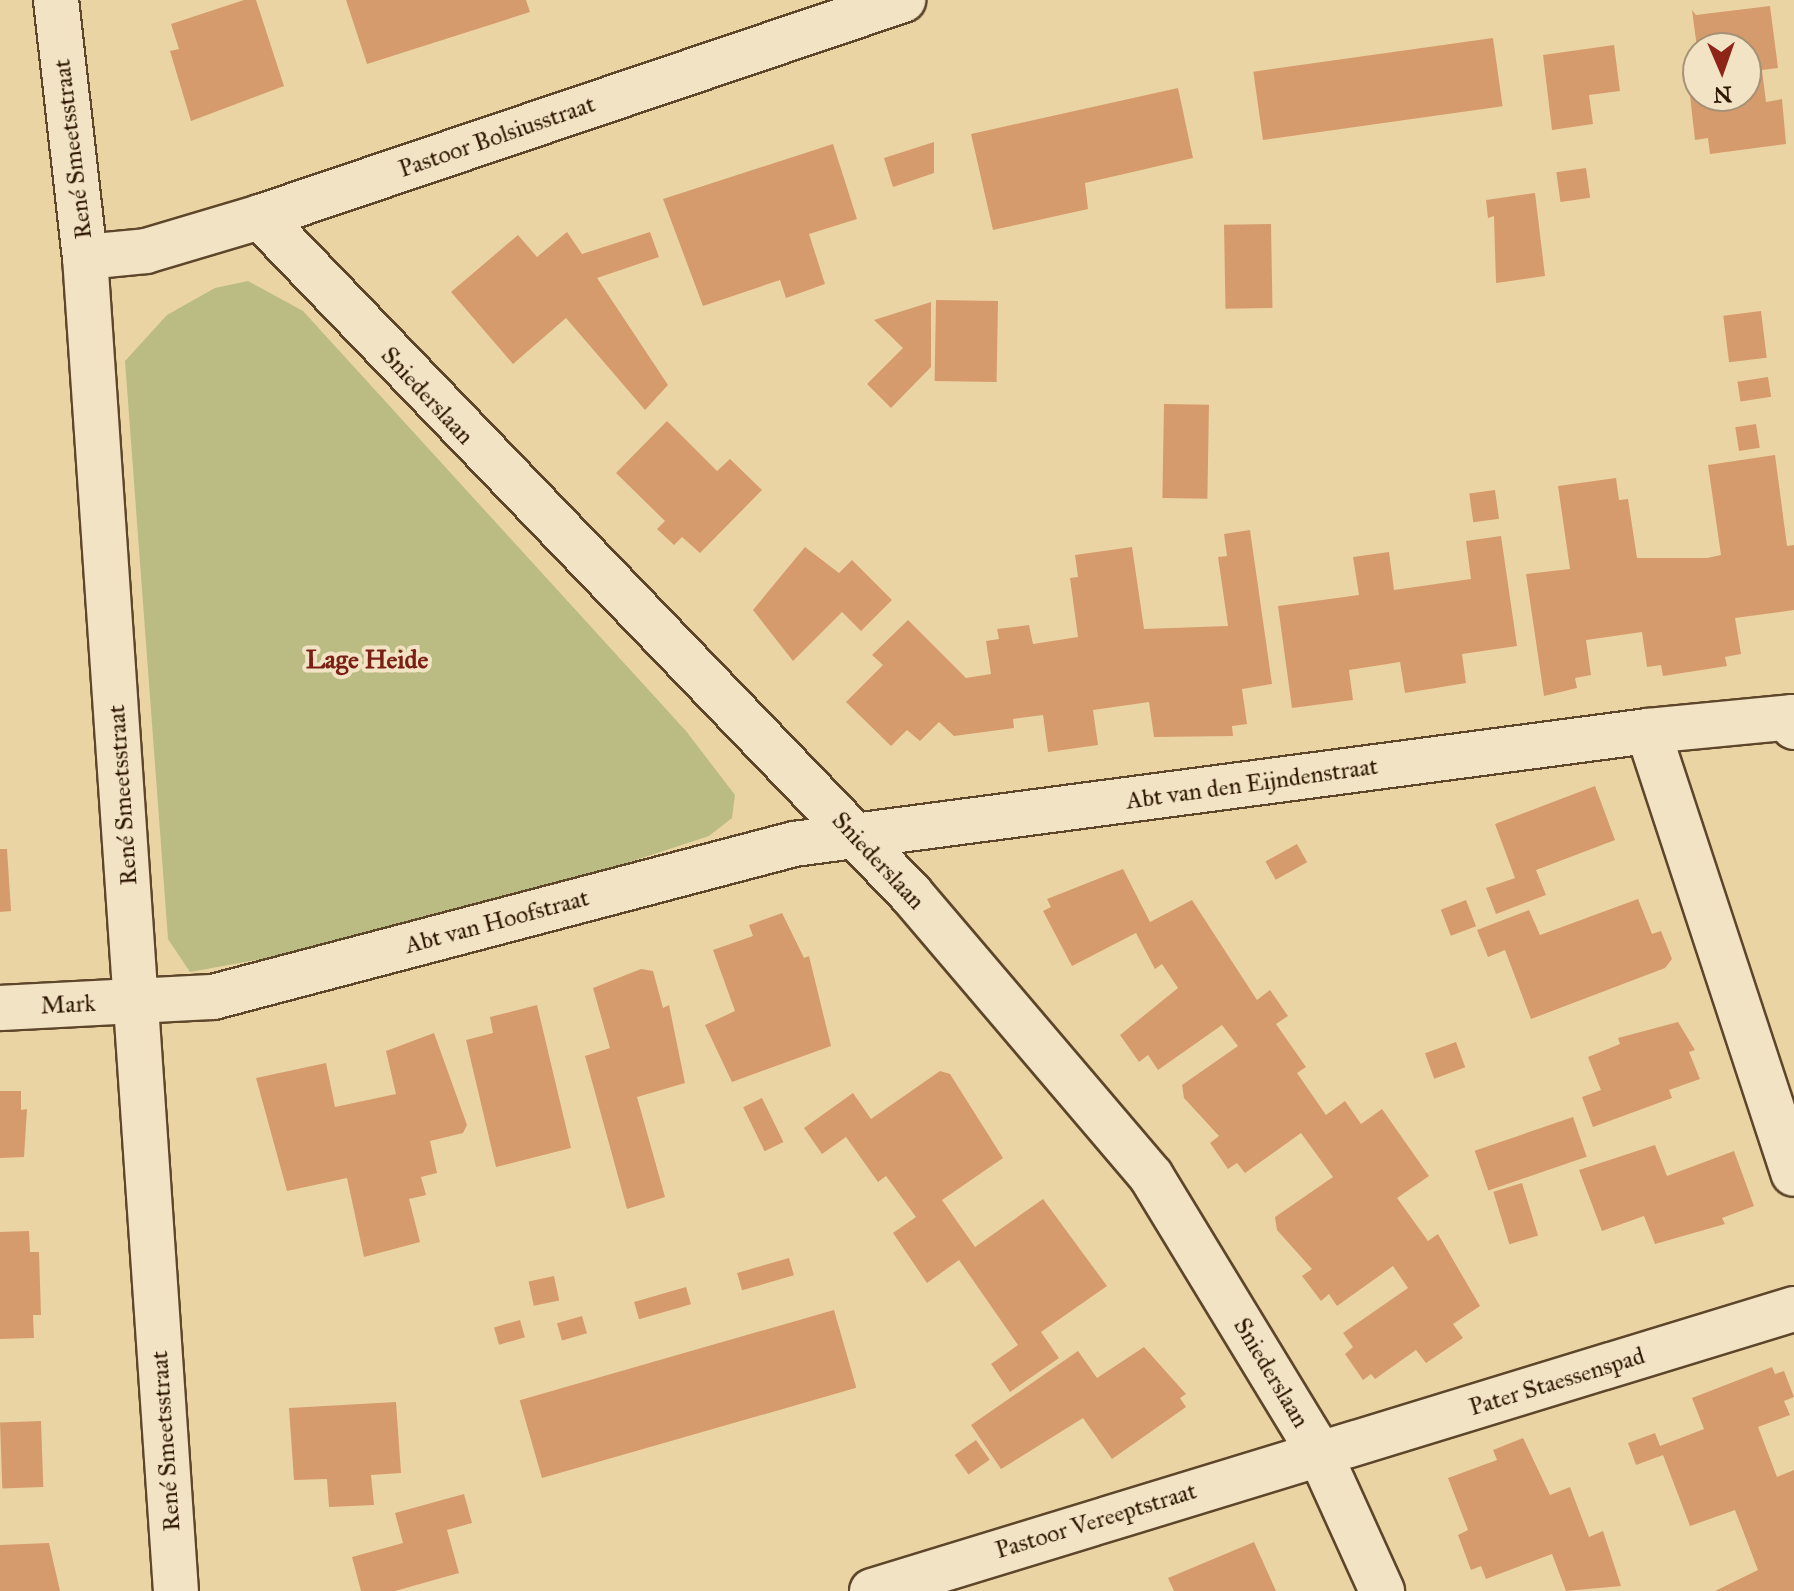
<!DOCTYPE html>
<meta charset="utf-8">
<style>
body{margin:0}
#map{position:relative;width:1794px;height:1591px;overflow:hidden;background:#ebd4a4;font-family:"IM FELL Great Primer",serif}
div>[style]{position:absolute}
.green>*{inset:0;background:#babc84}
.building>*{inset:0;background:#d69b6c;transform-origin:0 0}
.roads{filter:drop-shadow(2px 0 #5d462a) drop-shadow(-2px 0 #5d462a) drop-shadow(0 2px #5d462a) drop-shadow(0 -2px #5d462a)}
.minor>*{height:44px;margin:-22px;padding:0 22px;transform-origin:22px;border-radius:22px;background:#f2e3c4}
span{translate:-50% -50%;white-space:nowrap;text-align:center;line-height:1.15;-webkit-text-stroke:8px #f2e3c4;paint-order:stroke}
.street-label{font-size:24px;color:#2e1601}
.neighbourhood-label{font-size:26px;color:#7a1f14;font-weight:700}
.north{position:absolute;left:1682px;top:32px;width:80px;height:80px;box-sizing:border-box;background:#f2e3c4;border:2px solid #a49176;border-radius:50%;rotate:178deg;font-size:22px;font-weight:700;line-height:32px;text-align:center;color:#2e1601}
.north::after{content:'';display:block;margin:auto;width:28px;height:36px;background:#8f2418;clip-path:polygon(50% 0,100% 100%,50% 72%,0 100%)}
</style>
<div id="map">
<div class="green">
<i style="clip-path:polygon(248px 281px,303px 311px,686px 731px,735px 795px,732px 818px,709px 836px,423px 930px,190px 972px,168px 939px,125px 361px,167px 315px,215px 288px)"></i>
</div>
<div class="building">
<i style="clip-path:polygon(244px 0,256px 0,284px 86px,191px 121px,170px 51px,179px 49px,171px 24px)"></i>
<i style="clip-path:polygon(346px 0,526px 0,530px 12px,367px 64px)"></i>
<i style="clip-path:polygon(1770px 6px,1778px 68px,1762px 70px,1766px 102px,1782px 99px,1786px 144px,1710px 154px,1708px 138px,1695px 140px,1686px 60px,1698px 57px,1698px 96px,1746px 96px,1746px 48px,1697px 48px,1692px 10px,1696px 15px)"></i>
<i style="left:1493px;top:38px;width:69px;height:242px;rotate:82deg"></i>
<i style="clip-path:polygon(1614px 45px,1620px 91px,1589px 95px,1593px 124px,1552px 130px,1543px 55px)"></i>
<i style="clip-path:polygon(1178px 88px,1193px 158px,1085px 183px,1088px 209px,993px 230px,971px 134px)"></i>
<i style="clip-path:polygon(934px 142px,934px 173px,893px 187px,884px 158px)"></i>
<i style="clip-path:polygon(833px 144px,857px 219px,809px 234px,825px 284px,786px 298px,780px 280px,703px 306px,663px 199px)"></i>
<i style="left:1586px;top:168px;width:30px;height:30px;rotate:82deg"></i>
<i style="clip-path:polygon(1535px 193px,1545px 276px,1496px 283px,1494px 216px,1488px 218px,1486px 200px)"></i>
<i style="left:1271px;top:224px;width:84px;height:47px;rotate:89deg"></i>
<i style="clip-path:polygon(567px 232px,582px 254px,650px 232px,659px 257px,597px 278px,668px 385px,645px 410px,566px 318px,513px 364px,451px 292px,518px 235px,537px 257px)"></i>
<i style="left:936px;top:300px;width:62px;height:81px;rotate:1deg"></i>
<i style="clip-path:polygon(931px 302px,931px 367px,891px 408px,867px 384px,903px 348px,874px 320px)"></i>
<i style="left:1761px;top:311px;width:47px;height:38px;rotate:83deg"></i>
<i style="left:1768px;top:377px;width:20px;height:31px;rotate:81deg"></i>
<i style="left:1164px;top:404px;width:45px;height:94px;rotate:1deg"></i>
<i style="clip-path:polygon(667px 421px,717px 471px,730px 459px,762px 490px,700px 553px,682px 537px,674px 545px,657px 529px,665px 521px,616px 473px)"></i>
<i style="left:1756px;top:424px;width:24px;height:21px;rotate:81deg"></i>
<i style="clip-path:polygon(1775px 455px,1787px 546px,1794px 545px,1794px 610px,1735px 618px,1741px 654px,1725px 657px,1727px 666px,1663px 676px,1661px 665px,1647px 667px,1642px 632px,1586px 640px,1591px 675px,1575px 678px,1577px 688px,1544px 696px,1526px 574px,1570px 569px,1558px 486px,1616px 478px,1619px 500px,1628px 499px,1637px 558px,1707px 558px,1721px 555px,1708px 465px)"></i>
<i style="left:1495px;top:490px;width:29px;height:26px;rotate:82deg"></i>
<i style="clip-path:polygon(1250px 530px,1272px 684px,1242px 689px,1247px 724px,1232px 726px,1233px 736px,1154px 737px,1149px 702px,1093px 710px,1098px 745px,1048px 752px,1043px 715px,1013px 719px,1014px 728px,954px 736px,939px 722px,920px 741px,907px 730px,891px 746px,846px 702px,883px 665px,872px 655px,908px 620px,966px 678px,991px 674px,986px 641px,999px 639px,997px 629px,1029px 625px,1033px 644px,1078px 637px,1070px 578px,1078px 577px,1075px 555px,1132px 547px,1144px 629px,1228px 626px,1218px 557px,1227px 556px,1224px 534px)"></i>
<i style="clip-path:polygon(1501px 536px,1517px 646px,1462px 654px,1466px 683px,1405px 693px,1400px 662px,1349px 670px,1353px 700px,1292px 708px,1278px 606px,1359px 595px,1353px 557px,1389px 552px,1394px 590px,1471px 579px,1466px 541px)"></i>
<i style="clip-path:polygon(805px 547px,839px 573px,852px 560px,892px 600px,861px 631px,842px 612px,793px 661px,753px 610px)"></i>
<i style="clip-path:polygon(1595px 786px,1615px 840px,1536px 870px,1546px 895px,1496px 914px,1486px 888px,1515px 878px,1495px 824px)"></i>
<i style="left:1297px;top:844px;width:21px;height:36px;rotate:61deg"></i>
<i style="clip-path:polygon(0 849px,7px 849px,11px 911px,0 912px)"></i>
<i style="clip-path:polygon(1123px 869px,1150px 922px,1192px 900px,1257px 1000px,1270px 990px,1288px 1016px,1276px 1024px,1306px 1067px,1297px 1073px,1326px 1115px,1345px 1101px,1361px 1124px,1382px 1109px,1429px 1176px,1397px 1198px,1428px 1241px,1438px 1234px,1480px 1306px,1453px 1324px,1463px 1338px,1426px 1363px,1416px 1350px,1375px 1379px,1371px 1374px,1363px 1380px,1345px 1354px,1353px 1347px,1343px 1333px,1408px 1288px,1393px 1266px,1337px 1306px,1329px 1294px,1321px 1301px,1302px 1276px,1312px 1269px,1277px 1230px,1275px 1217px,1333px 1177px,1301px 1133px,1245px 1173px,1237px 1163px,1228px 1169px,1210px 1143px,1219px 1136px,1184px 1098px,1182px 1085px,1238px 1046px,1222px 1025px,1158px 1070px,1148px 1055px,1139px 1062px,1120px 1035px,1178px 988px,1162px 964px,1155px 969px,1136px 933px,1072px 966px,1043px 911px,1051px 907px,1047px 899px)"></i>
<i style="clip-path:polygon(1638px 899px,1652px 934px,1661px 931px,1672px 959px,1665px 968px,1531px 1019px,1505px 950px,1488px 957px,1477px 930px,1529px 910px,1540px 935px)"></i>
<i style="left:1466px;top:900px;width:28px;height:27px;rotate:69deg"></i>
<i style="clip-path:polygon(782px 913px,804px 958px,809px 956px,831px 1046px,732px 1082px,705px 1025px,735px 1011px,713px 950px,753px 936px,749px 925px)"></i>
<i style="clip-path:polygon(641px 969px,653px 971px,663px 1008px,669px 1005px,685px 1083px,637px 1097px,665px 1197px,627px 1209px,585px 1056px,610px 1048px,593px 988px)"></i>
<i style="clip-path:polygon(537px 1005px,571px 1148px,496px 1167px,466px 1040px,493px 1033px,490px 1017px)"></i>
<i style="clip-path:polygon(1678px 1022px,1695px 1050px,1689px 1052px,1700px 1079px,1669px 1090px,1672px 1098px,1593px 1127px,1582px 1097px,1601px 1090px,1588px 1057px,1620px 1044px,1618px 1038px)"></i>
<i style="clip-path:polygon(434px 1033px,467px 1125px,463px 1133px,430px 1141px,437px 1173px,421px 1177px,426px 1195px,409px 1199px,420px 1242px,364px 1257px,347px 1178px,287px 1191px,256px 1078px,326px 1063px,335px 1107px,396px 1094px,386px 1051px)"></i>
<i style="left:1456px;top:1042px;width:27px;height:33px;rotate:70deg"></i>
<i style="clip-path:polygon(940px 1071px,950px 1074px,1003px 1158px,942px 1200px,975px 1247px,1043px 1199px,1107px 1286px,1041px 1332px,1059px 1358px,1010px 1392px,991px 1364px,1018px 1345px,959px 1260px,927px 1283px,893px 1233px,916px 1217px,886px 1176px,878px 1182px,846px 1137px,822px 1154px,804px 1128px,853px 1093px,871px 1119px)"></i>
<i style="clip-path:polygon(0 1091px,21px 1091px,21px 1110px,27px 1109px,24px 1157px,0 1158px)"></i>
<i style="left:762px;top:1098px;width:49px;height:21px;rotate:64deg"></i>
<i style="left:1573px;top:1117px;width:42px;height:104px;rotate:71deg"></i>
<i style="clip-path:polygon(1655px 1145px,1667px 1176px,1734px 1151px,1754px 1206px,1722px 1218px,1725px 1224px,1655px 1244px,1644px 1216px,1602px 1231px,1579px 1170px)"></i>
<i style="left:1522px;top:1183px;width:55px;height:30px;rotate:73deg"></i>
<i style="clip-path:polygon(29px 1231px,30px 1252px,39px 1252px,41px 1315px,33px 1315px,34px 1338px,0 1339px,0 1232px)"></i>
<i style="left:789px;top:1258px;width:18px;height:54px;rotate:74deg"></i>
<i style="left:554px;top:1276px;width:25px;height:26px;rotate:78deg"></i>
<i style="left:686px;top:1287px;width:18px;height:54px;rotate:74deg"></i>
<i style="left:834px;top:1310px;width:81px;height:327px;rotate:74deg"></i>
<i style="left:582px;top:1316px;width:18px;height:26px;rotate:74deg"></i>
<i style="left:520px;top:1320px;width:18px;height:27px;rotate:74deg"></i>
<i style="clip-path:polygon(1144px 1347px,1186px 1394px,1180px 1398px,1186px 1407px,1112px 1459px,1083px 1418px,1001px 1469px,971px 1425px,1078px 1351px,1097px 1378px)"></i>
<i style="clip-path:polygon(1772px 1367px,1775px 1374px,1784px 1371px,1794px 1397px,1784px 1401px,1790px 1415px,1758px 1427px,1777px 1477px,1794px 1470px,1794px 1591px,1715px 1591px,1758px 1570px,1735px 1510px,1690px 1526px,1663px 1455px,1636px 1465px,1628px 1443px,1655px 1433px,1660px 1446px,1704px 1429px,1692px 1398px)"></i>
<i style="clip-path:polygon(396px 1402px,401px 1473px,371px 1475px,374px 1505px,329px 1507px,327px 1479px,294px 1480px,289px 1408px)"></i>
<i style="left:41px;top:1421px;width:66px;height:41px;rotate:88deg"></i>
<i style="clip-path:polygon(1523px 1438px,1550px 1495px,1570px 1487px,1589px 1537px,1603px 1531px,1621px 1586px,1566px 1591px,1552px 1554px,1486px 1579px,1481px 1566px,1471px 1570px,1458px 1535px,1468px 1530px,1448px 1478px,1497px 1460px,1493px 1450px)"></i>
<i style="left:976px;top:1440px;width:24px;height:26px;rotate:55deg"></i>
<i style="clip-path:polygon(464px 1494px,472px 1523px,447px 1530px,459px 1573px,395px 1591px,361px 1591px,352px 1557px,403px 1543px,395px 1513px)"></i>
<i style="clip-path:polygon(1254px 1542px,1276px 1591px,1174px 1591px,1168px 1578px)"></i>
<i style="clip-path:polygon(49px 1543px,60px 1591px,0 1591px,0 1545px)"></i>
</div>
<div class="roads">
<div class="minor">
<i style="left:56px;top:0;width:259px;rotate:83.6deg"></i>
<i style="left:85px;top:257px;width:1337px;rotate:86.1deg"></i>
<i style="left:260px;top:217px;width:939px;rotate:46.12deg"></i>
<i style="left:911px;top:894px;width:370px;rotate:49.6deg"></i>
<i style="left:1151px;top:1176px;width:323px;rotate:58.7deg"></i>
<i style="left:1319px;top:1452px;width:153px;rotate:65.6deg"></i>
<i style="left:85px;top:257px;width:61px;rotate:-5.6deg"></i>
<i style="left:146px;top:251px;width:119px;rotate:-16.6deg"></i>
<i style="left:260px;top:217px;width:679px;rotate:-18.65deg"></i>
<i style="left:1648px;top:731px;width:466px;rotate:71.8deg"></i>
<i style="left:0;top:1008px;width:213px;rotate:-3deg"></i>
<i style="left:213px;top:997px;width:601px;rotate:-14.75deg"></i>
<i style="left:794px;top:844px;width:861px;rotate:-7.54deg"></i>
<i style="left:1648px;top:731px;width:146px;rotate:-5.5deg"></i>
<i style="left:1793px;top:717px;width:10px;rotate:84deg"></i>
<i style="left:872px;top:1591px;width:964px;rotate:-17.01deg"></i>
</div>
</div>
<div class="street-label">
<span style="left:497px;top:137px;rotate:-19deg">Pastoor Bolsiusstraat</span>
<span style="left:73px;top:149px;rotate:-97deg">René Smeetsstraat</span>
<span style="left:427px;top:396px;rotate:47deg">Sniederslaan</span>
<span style="left:1252px;top:784px;rotate:-8deg">Abt van den Eijndenstraat</span>
<span style="left:123px;top:795px;rotate:-94deg">René Smeetsstraat</span>
<span style="left:878px;top:861px;rotate:47deg">Sniederslaan</span>
<span style="left:497px;top:922px;rotate:-15deg">Abt van Hoofstraat</span>
<span style="left:68px;top:1005px;rotate:-3deg">Mark</span>
<span style="left:1271px;top:1373px;rotate:59deg">Sniederslaan</span>
<span style="left:1557px;top:1382px;rotate:-17deg">Pater Staessenspad</span>
<span style="left:166px;top:1441px;rotate:-94deg">René Smeetsstraat</span>
<span style="left:1096px;top:1521px;rotate:-17deg">Pastoor Vereeptstraat</span>
</div>
<div class="neighbourhood-label">
<span style="left:367px;top:660px">Lage Heide</span>
</div>
<div class="north">N</div>
</div>
